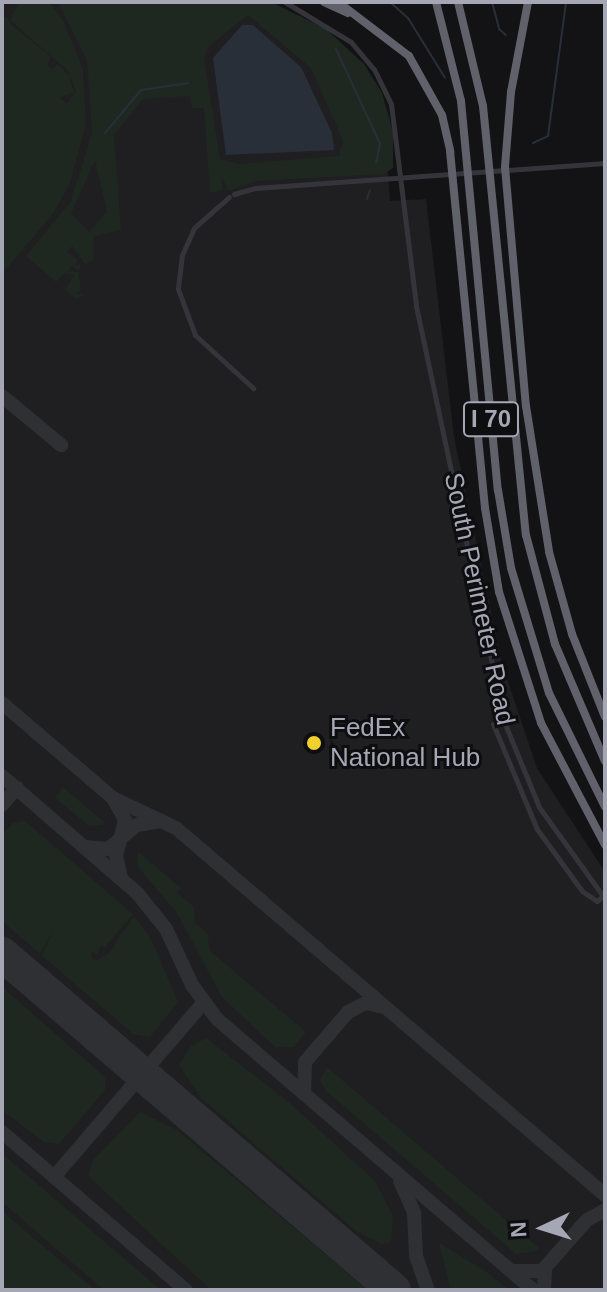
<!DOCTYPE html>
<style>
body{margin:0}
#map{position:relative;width:607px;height:1292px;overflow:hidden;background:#131315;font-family:Arial,sans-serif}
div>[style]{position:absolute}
.built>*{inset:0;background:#1f1f22}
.green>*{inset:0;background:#1f2721}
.water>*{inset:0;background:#292f38}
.stream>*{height:2px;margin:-1px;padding:0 1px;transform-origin:1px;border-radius:1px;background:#292f38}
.taxiway>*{height:14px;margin:-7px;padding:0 7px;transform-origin:7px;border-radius:7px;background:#2f3034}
.runway>*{height:34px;margin:-17px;padding:0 17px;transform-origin:17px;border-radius:17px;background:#2f3034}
.minor>*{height:5px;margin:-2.5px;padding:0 2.5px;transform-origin:2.5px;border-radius:2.5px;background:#34343a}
.highway>*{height:8px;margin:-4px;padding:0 4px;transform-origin:4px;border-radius:4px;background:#60616b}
.dots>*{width:22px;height:22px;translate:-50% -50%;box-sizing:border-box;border:4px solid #0e0e10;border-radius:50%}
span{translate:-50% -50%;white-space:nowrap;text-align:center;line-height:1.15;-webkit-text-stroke:6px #0e0e10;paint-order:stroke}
.shield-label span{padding:2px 6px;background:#0e0e10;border:2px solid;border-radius:6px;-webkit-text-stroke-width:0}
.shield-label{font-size:24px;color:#a5a7b5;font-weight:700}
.street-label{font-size:26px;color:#a5a7b5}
.poi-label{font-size:26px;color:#a5a7b5}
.left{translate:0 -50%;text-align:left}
.frame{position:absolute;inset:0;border:4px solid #a5a7b5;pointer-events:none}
.north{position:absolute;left:503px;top:1188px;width:80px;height:80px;-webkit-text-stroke:6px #0e0e10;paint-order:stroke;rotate:266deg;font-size:22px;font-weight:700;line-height:32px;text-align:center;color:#a5a7b5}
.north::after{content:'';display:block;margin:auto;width:28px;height:36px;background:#a5a7b5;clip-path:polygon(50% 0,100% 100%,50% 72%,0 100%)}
</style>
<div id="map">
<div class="built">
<i style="clip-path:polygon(2px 2px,264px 2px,385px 129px,390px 201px,426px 199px,454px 437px,502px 664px,537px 768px,605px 872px,605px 1290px,2px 1290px)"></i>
</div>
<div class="green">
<i style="clip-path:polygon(19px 2px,49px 2px,63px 20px,83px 69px,86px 124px,70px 184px,52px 215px,2px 274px,2px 19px,6px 16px,12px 25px,51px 57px,47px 65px,52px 69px,57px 64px,69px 75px,74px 92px,59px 98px,67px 103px,76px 92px,68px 71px,10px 20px)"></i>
<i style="clip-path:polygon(evenodd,58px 2px,271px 2px,326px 29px,364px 64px,382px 93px,393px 132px,393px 168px,383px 174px,256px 181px,229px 191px,222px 178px,223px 190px,210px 193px,204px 108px,192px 108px,190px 96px,143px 99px,114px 135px,121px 230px,94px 236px,93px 261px,85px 264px,72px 246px,67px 252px,77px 259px,76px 266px,81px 263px,79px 271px,72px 266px,68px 271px,78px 272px,81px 290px,76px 294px,85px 294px,76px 299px,65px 290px,74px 275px,65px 273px,56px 282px,26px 256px,71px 201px,92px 133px,87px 60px,58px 2px,248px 15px,311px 68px,343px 141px,339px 156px,239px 164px,220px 159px,204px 57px,209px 46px,248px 15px,58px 2px,95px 160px,107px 211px,89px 232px,71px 214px,95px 160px)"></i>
<i style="clip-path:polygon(63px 787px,104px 822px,102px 825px,88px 825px,55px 798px)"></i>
<i style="clip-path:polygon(25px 821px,133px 914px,105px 947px,100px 946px,98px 955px,92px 951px,91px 957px,96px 961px,109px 953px,134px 916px,151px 939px,178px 1002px,150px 1037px,133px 1034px,42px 956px,53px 931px,40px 954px,2px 921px,2px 835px,13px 823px)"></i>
<i style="clip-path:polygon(138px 852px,181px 888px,177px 893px,194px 907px,195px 923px,208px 934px,209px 950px,306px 1032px,294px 1047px,275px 1047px,222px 997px,177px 913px,138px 867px)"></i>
<i style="clip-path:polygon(2px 987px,105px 1077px,105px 1090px,59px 1144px,44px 1142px,2px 1110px)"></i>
<i style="clip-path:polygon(206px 1038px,291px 1104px,375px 1181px,393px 1216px,391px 1242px,381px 1244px,356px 1231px,200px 1097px,179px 1065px,191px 1046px)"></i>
<i style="clip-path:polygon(327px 1067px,539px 1248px,536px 1251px,516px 1254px,326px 1091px,320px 1080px)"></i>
<i style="clip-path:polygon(140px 1112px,177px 1130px,368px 1290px,211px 1290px,88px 1176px,93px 1160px)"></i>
<i style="clip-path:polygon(2px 1154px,12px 1162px,161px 1290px,104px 1290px,2px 1202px)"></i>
<i style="clip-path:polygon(2px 1211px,95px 1290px,2px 1290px)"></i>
<i style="clip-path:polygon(439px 1243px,487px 1272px,508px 1290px,451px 1290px)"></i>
</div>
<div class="water">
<i style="clip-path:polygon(242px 25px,253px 25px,301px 67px,332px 133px,334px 150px,226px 155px,213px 58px)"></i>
</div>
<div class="stream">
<i style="left:390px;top:2px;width:24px;rotate:42deg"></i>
<i style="left:408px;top:18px;width:70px;rotate:58.3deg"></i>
<i style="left:492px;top:2px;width:28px;rotate:75deg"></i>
<i style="left:499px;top:29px;width:9px;rotate:41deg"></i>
<i style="left:336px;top:49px;width:105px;rotate:65.1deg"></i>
<i style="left:380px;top:144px;width:19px;rotate:102deg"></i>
<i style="left:105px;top:133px;width:56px;rotate:-50.1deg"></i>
<i style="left:141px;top:90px;width:48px;rotate:-8.5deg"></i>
<i style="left:533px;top:143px;width:17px;rotate:-25deg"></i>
<i style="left:548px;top:136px;width:135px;rotate:-82.3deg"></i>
<i style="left:367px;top:199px;width:9px;rotate:-72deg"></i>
</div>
<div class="taxiway">
<i style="left:2px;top:396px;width:77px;rotate:39.7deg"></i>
<i style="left:2px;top:703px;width:146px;rotate:40.6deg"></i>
<i style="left:113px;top:798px;width:70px;rotate:25.5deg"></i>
<i style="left:176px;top:828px;width:565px;rotate:40.55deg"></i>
<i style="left:2px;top:776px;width:180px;rotate:40.9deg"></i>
<i style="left:138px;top:894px;width:45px;rotate:51.3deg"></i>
<i style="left:166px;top:929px;width:62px;rotate:65.1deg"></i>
<i style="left:192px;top:985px;width:42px;rotate:53.7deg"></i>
<i style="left:217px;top:1019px;width:416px;rotate:40.6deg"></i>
<i style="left:113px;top:798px;width:25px;rotate:61deg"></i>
<i style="left:125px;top:820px;width:36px;rotate:104deg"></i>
<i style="left:116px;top:855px;width:24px;rotate:78deg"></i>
<i style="left:2px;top:805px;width:23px;rotate:-49deg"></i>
<i style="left:85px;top:847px;width:23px;rotate:5deg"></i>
<i style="left:108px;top:849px;width:38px;rotate:-40deg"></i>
<i style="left:137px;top:825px;width:25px;rotate:-9deg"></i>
<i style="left:304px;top:1094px;width:32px;rotate:-88deg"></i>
<i style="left:305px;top:1062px;width:66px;rotate:-49.3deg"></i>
<i style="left:348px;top:1012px;width:20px;rotate:-27deg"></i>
<i style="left:366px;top:1003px;width:18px;rotate:13deg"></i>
<i style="left:2px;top:1132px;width:243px;rotate:40.7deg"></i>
<i style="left:54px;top:1177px;width:229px;rotate:-49.4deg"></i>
<i style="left:400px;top:1181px;width:35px;rotate:66deg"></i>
<i style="left:414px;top:1213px;width:43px;rotate:87.3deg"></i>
<i style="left:416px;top:1256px;width:36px;rotate:71deg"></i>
<i style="left:512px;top:1271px;width:30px"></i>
<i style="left:542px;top:1271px;width:68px;rotate:-48.6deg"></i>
<i style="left:587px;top:1220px;width:21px;rotate:-29deg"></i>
<i style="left:544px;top:1290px;width:20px;rotate:-87deg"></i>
</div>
<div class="runway">
<i style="left:2px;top:954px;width:516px;rotate:40.6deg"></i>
</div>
<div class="minor">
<i style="left:285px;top:2px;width:77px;rotate:31.2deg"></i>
<i style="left:351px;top:42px;width:35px;rotate:50deg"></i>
<i style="left:374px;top:69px;width:39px;rotate:64deg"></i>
<i style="left:391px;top:104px;width:204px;rotate:82.9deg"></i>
<i style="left:416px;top:306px;width:427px;rotate:78deg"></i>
<i style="left:505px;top:724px;width:90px;rotate:67.7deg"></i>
<i style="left:539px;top:807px;width:113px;rotate:54.3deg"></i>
<i style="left:234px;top:194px;width:22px;rotate:-16deg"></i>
<i style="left:255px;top:188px;width:351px;rotate:-4.1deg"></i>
<i style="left:229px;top:197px;width:47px;rotate:138.5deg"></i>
<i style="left:194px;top:228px;width:30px;rotate:114deg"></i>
<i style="left:182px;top:255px;width:34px;rotate:97deg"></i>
<i style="left:178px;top:289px;width:49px;rotate:69.7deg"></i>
<i style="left:195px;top:335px;width:79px;rotate:42.4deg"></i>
<i style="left:493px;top:724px;width:114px;rotate:67.3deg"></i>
<i style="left:537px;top:829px;width:77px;rotate:54deg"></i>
<i style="left:582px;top:891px;width:18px;rotate:34deg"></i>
<i style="left:597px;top:901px;width:8px;rotate:-40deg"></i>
</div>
<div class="highway">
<i style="left:324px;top:2px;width:26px;rotate:25deg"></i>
<i style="left:338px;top:2px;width:89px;rotate:37.3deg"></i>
<i style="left:409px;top:56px;width:68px;rotate:60.8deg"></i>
<i style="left:442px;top:115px;width:37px;rotate:77deg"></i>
<i style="left:450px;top:151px;width:359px;rotate:84.4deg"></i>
<i style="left:485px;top:508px;width:85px;rotate:80.5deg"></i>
<i style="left:499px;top:592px;width:138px;rotate:72.2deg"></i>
<i style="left:541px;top:723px;width:138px;rotate:62.3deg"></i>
<i style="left:436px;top:2px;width:102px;rotate:75.8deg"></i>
<i style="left:461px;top:101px;width:391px;rotate:84.6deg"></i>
<i style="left:498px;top:490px;width:79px;rotate:80.5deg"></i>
<i style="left:511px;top:568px;width:131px;rotate:73.1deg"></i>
<i style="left:549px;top:693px;width:127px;rotate:63.8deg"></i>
<i style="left:458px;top:2px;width:107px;rotate:76.5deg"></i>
<i style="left:483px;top:106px;width:431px;rotate:84.3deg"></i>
<i style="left:526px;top:535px;width:113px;rotate:75.1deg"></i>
<i style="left:555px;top:644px;width:127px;rotate:66.9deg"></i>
<i style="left:528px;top:2px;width:92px;rotate:100.7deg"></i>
<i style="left:511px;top:92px;width:75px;rotate:94.6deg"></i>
<i style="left:505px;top:167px;width:240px;rotate:85deg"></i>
<i style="left:526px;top:406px;width:148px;rotate:81deg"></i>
<i style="left:549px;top:552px;width:85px;rotate:74.3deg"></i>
<i style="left:572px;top:634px;width:89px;rotate:68.3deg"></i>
</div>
<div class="dots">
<i style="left:314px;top:743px;background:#f0d12f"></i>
</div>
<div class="shield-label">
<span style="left:491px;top:419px">I 70</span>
</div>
<div class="street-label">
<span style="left:479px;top:599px;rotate:78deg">South Perimeter Road</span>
</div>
<div class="poi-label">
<span class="left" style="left:330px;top:743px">FedEx<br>National Hub</span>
</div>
<div class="frame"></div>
<div class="north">N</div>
</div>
